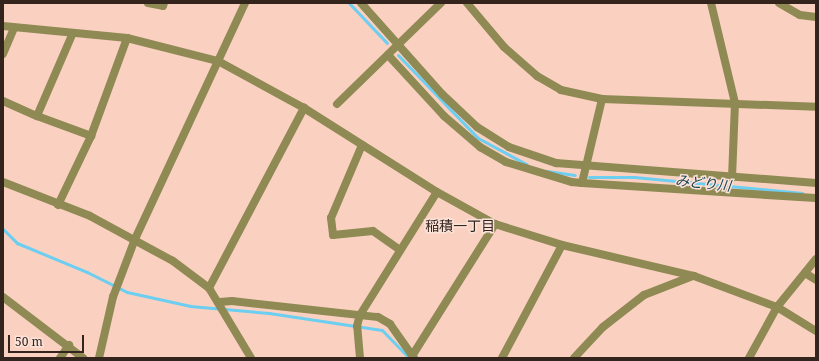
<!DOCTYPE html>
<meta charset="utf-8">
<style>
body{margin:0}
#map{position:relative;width:819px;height:361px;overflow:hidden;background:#fad1c0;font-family:"Noto Serif","Noto Sans JP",serif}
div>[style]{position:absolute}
.stream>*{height:3px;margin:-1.5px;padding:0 1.5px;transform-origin:1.5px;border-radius:1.5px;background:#6ccef0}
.minor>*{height:8px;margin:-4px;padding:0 4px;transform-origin:4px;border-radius:4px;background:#8f8954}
.tertiary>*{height:8px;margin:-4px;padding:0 4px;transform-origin:4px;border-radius:4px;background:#8f8954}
span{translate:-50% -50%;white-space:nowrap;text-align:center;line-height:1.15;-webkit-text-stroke:3px #fbe2d8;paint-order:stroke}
.water-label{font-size:14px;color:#194453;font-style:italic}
.neighbourhood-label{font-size:14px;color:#34241e}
.frame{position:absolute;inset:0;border:4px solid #34241e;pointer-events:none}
.scale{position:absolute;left:8px;top:335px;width:76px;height:18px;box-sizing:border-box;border:2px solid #34241e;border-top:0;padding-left:5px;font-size:12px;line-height:14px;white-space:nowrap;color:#34241e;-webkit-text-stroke:3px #fbe2d8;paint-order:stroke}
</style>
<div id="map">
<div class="stream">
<i style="left:349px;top:3px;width:55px;rotate:46.5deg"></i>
<i style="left:398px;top:55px;width:115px;rotate:46.1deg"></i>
<i style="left:478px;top:138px;width:55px;rotate:28.4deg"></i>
<i style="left:547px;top:171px;width:28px;rotate:8deg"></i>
<i style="left:589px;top:177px;width:45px"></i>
<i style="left:634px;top:177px;width:169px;rotate:5.4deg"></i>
<i style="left:3px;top:229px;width:20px;rotate:45deg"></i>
<i style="left:17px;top:243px;width:76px;rotate:22.5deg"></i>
<i style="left:87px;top:272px;width:45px;rotate:26.6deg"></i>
<i style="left:127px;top:292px;width:65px;rotate:12.5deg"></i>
<i style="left:190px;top:306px;width:79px;rotate:5.1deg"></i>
<i style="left:269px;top:313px;width:114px;rotate:8.6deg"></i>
<i style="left:382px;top:330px;width:39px;rotate:46deg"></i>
</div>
<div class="minor">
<i style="left:148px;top:3px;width:15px;rotate:11deg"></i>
<i style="left:163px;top:6px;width:3px;rotate:-72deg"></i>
<i style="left:467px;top:3px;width:57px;rotate:49.9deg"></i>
<i style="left:504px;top:47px;width:44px;rotate:41.3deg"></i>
<i style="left:537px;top:76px;width:28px;rotate:30deg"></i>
<i style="left:561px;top:90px;width:42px;rotate:12.4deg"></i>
<i style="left:602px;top:99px;width:214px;rotate:2.1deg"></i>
<i style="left:711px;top:3px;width:103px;rotate:76.5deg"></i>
<i style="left:735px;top:103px;width:75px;rotate:92.3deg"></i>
<i style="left:779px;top:3px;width:24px;rotate:30deg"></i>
<i style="left:800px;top:15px;width:16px;rotate:7deg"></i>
<i style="left:3px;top:26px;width:125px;rotate:5.5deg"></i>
<i style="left:127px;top:38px;width:94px;rotate:14.2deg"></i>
<i style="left:218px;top:61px;width:98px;rotate:28.7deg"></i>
<i style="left:304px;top:108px;width:157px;rotate:32.3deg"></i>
<i style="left:437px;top:192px;width:66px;rotate:28.9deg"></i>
<i style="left:495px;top:224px;width:70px;rotate:17.4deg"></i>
<i style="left:562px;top:245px;width:136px;rotate:13.2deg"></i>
<i style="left:694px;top:276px;width:89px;rotate:20.5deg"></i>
<i style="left:777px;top:307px;width:46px;rotate:31.6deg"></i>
<i style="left:72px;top:35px;width:88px;rotate:113.4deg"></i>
<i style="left:37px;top:116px;width:58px;rotate:20.3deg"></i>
<i style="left:3px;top:54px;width:28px;rotate:-67deg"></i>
<i style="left:388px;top:55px;width:83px;rotate:47.4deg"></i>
<i style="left:444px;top:116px;width:48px;rotate:40.7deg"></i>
<i style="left:480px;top:147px;width:30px;rotate:30deg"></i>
<i style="left:506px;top:162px;width:69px;rotate:16.9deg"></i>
<i style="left:572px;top:182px;width:10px;rotate:6deg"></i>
<i style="left:582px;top:183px;width:86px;rotate:-76.6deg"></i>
<i style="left:3px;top:101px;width:37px;rotate:24deg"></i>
<i style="left:337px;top:104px;width:145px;rotate:-44.2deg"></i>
<i style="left:362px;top:145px;width:79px;rotate:113deg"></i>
<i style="left:331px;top:218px;width:17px;rotate:83deg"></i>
<i style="left:333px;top:235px;width:40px;rotate:-5.7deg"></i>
<i style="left:373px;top:231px;width:33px;rotate:35deg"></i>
<i style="left:3px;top:182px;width:93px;rotate:21.3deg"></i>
<i style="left:90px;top:216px;width:94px;rotate:28.5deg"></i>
<i style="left:173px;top:261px;width:45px;rotate:36.9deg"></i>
<i style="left:209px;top:288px;width:82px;rotate:59deg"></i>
<i style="left:582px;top:183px;width:234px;rotate:3.7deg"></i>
<i style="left:58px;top:205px;width:76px;rotate:-64.4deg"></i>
<i style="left:91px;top:136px;width:104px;rotate:-69.8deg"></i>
<i style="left:805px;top:273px;width:13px;rotate:32deg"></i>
<i style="left:209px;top:288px;width:204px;rotate:-62.2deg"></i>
<i style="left:3px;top:297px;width:101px;rotate:37.3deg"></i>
<i style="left:220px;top:302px;width:12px;rotate:-5deg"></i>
<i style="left:232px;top:301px;width:147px;rotate:6.3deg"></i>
<i style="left:378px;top:317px;width:14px;rotate:30deg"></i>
<i style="left:390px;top:324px;width:42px;rotate:54.8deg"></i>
<i style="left:412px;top:356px;width:156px;rotate:-57.8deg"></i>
<i style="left:60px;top:358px;width:16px;rotate:-55deg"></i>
<i style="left:360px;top:358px;width:32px;rotate:-95deg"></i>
<i style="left:357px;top:326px;width:11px;rotate:-75deg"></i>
<i style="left:360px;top:315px;width:145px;rotate:-58deg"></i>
<i style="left:502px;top:358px;width:128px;rotate:-62deg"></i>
<i style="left:574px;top:358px;width:42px;rotate:-46.9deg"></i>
<i style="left:603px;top:327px;width:52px;rotate:-38deg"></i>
<i style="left:644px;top:295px;width:53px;rotate:-21.2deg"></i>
<i style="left:749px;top:358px;width:58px;rotate:-61.2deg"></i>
<i style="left:777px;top:307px;width:62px;rotate:-50.9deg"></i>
</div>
<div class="tertiary">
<i style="left:361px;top:3px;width:122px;rotate:48.3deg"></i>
<i style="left:442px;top:94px;width:48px;rotate:43.3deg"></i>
<i style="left:477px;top:127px;width:38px;rotate:32deg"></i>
<i style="left:509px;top:147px;width:50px;rotate:18.8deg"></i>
<i style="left:556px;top:163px;width:261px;rotate:4.4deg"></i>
<i style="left:99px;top:358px;width:63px;rotate:-77.1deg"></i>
<i style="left:113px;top:297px;width:62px;rotate:-69.2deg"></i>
<i style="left:135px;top:239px;width:260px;rotate:-65deg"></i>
</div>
<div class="water-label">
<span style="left:703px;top:183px;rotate:6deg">みどり川</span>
</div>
<div class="neighbourhood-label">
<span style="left:460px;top:226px">稲積一丁目</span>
</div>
<div class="frame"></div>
<div class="scale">50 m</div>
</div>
